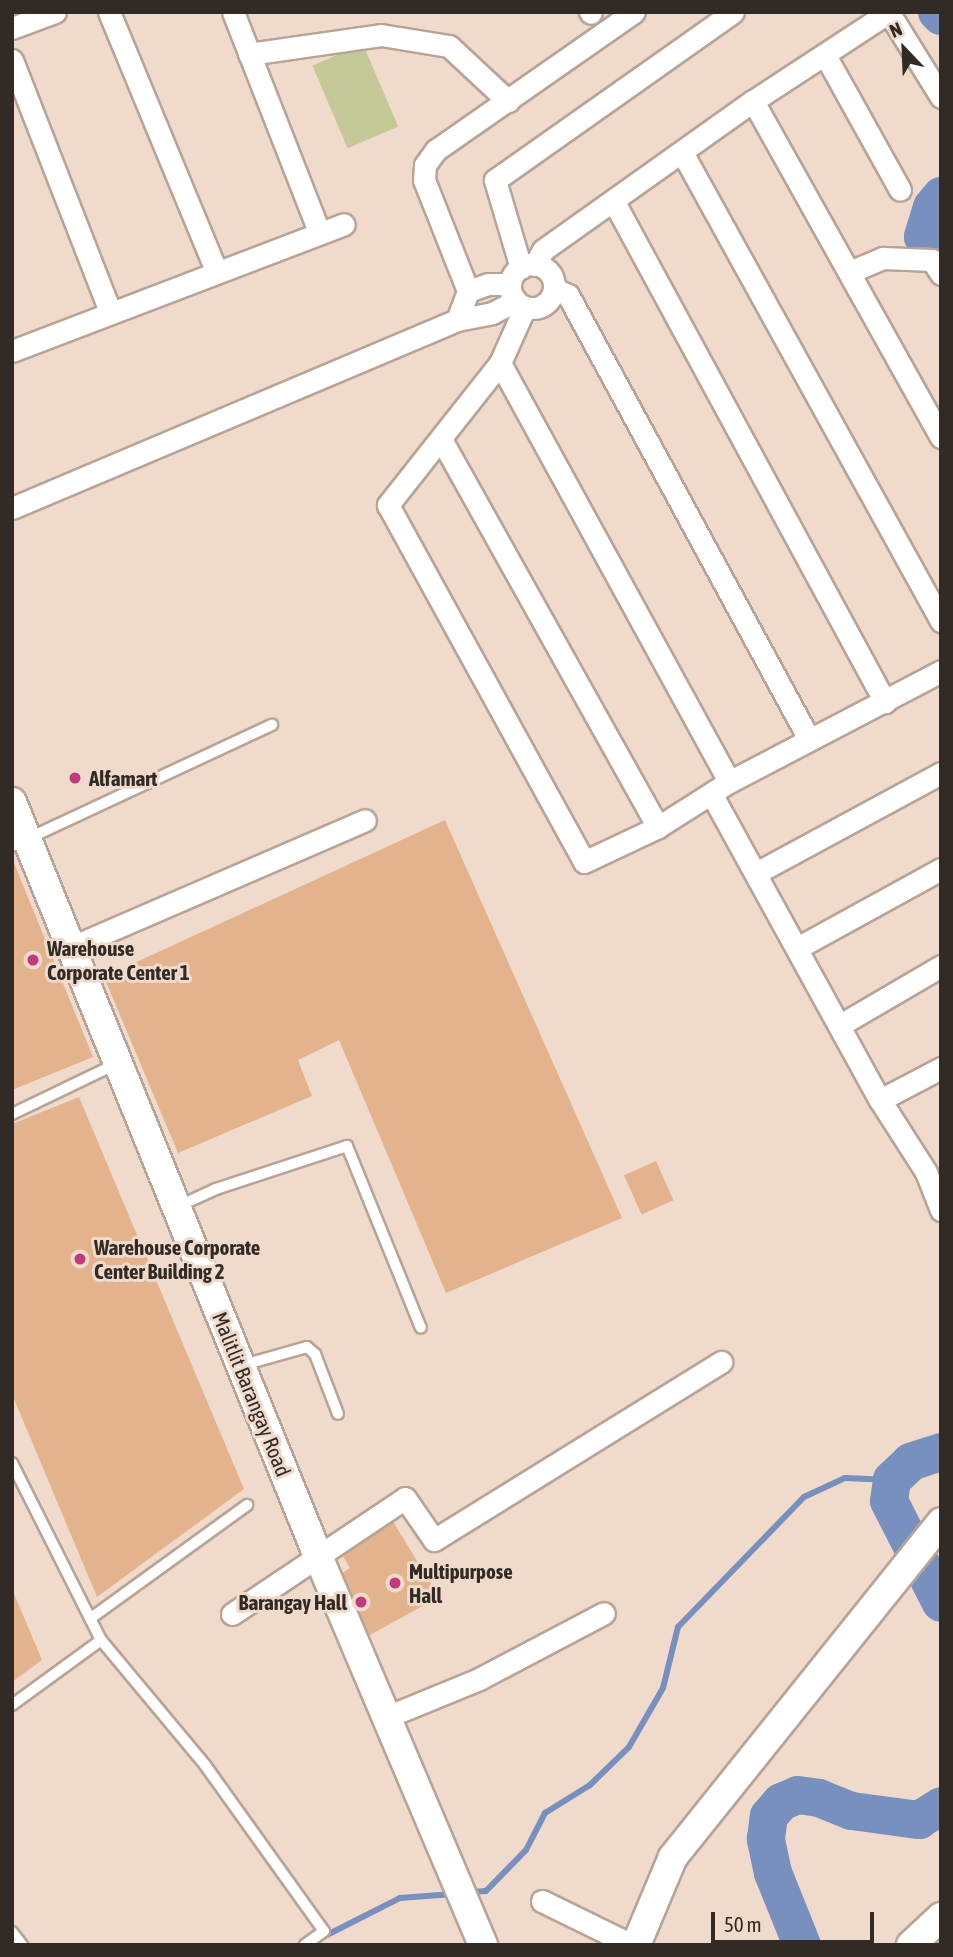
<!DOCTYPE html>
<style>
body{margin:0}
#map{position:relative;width:953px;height:1957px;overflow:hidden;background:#f0dacc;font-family:"Asap Condensed",sans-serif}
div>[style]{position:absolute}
.green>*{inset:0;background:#c5c998;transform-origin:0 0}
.stream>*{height:6px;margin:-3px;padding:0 3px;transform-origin:3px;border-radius:3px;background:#7890be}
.river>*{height:38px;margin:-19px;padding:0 19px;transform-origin:19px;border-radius:19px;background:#7890be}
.building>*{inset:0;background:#e3b38e;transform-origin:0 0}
.roads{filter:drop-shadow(2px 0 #b8a496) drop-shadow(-2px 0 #b8a496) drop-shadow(0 2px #b8a496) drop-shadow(0 -2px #b8a496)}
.service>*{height:10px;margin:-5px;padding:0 5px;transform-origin:5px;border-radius:5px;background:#fff}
.minor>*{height:21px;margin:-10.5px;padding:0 10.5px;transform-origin:10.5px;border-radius:10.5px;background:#fff}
.minor>.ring{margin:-10.5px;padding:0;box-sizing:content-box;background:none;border:21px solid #fff;border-radius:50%}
.tertiary>*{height:28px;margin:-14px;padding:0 14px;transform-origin:14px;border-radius:14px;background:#fff}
.dots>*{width:19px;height:19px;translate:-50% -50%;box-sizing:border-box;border:4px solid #f0dacc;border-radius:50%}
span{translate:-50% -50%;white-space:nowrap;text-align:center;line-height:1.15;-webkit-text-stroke:6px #f0dacc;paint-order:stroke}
.poi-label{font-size:21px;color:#322a24;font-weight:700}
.left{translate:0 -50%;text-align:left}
.right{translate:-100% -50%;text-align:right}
.street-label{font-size:21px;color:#322a24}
.frame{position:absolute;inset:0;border:14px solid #322a24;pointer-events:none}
.north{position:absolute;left:869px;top:14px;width:70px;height:70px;-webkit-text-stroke:5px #f0dacc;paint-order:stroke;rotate:337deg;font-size:19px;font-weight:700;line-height:28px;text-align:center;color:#322a24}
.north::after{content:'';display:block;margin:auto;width:24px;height:32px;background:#322a24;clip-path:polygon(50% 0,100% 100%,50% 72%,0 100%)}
.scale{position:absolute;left:711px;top:1912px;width:163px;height:32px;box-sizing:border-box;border:4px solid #322a24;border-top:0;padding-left:9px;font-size:21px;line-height:24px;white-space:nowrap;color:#322a24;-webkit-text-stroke:5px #f0dacc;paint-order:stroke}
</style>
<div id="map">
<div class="green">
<i style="left:363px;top:44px;width:90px;height:55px;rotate:67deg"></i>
</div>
<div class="stream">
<i style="left:471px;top:1892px;width:15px;rotate:-4deg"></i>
<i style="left:486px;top:1891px;width:57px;rotate:-45.7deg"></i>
<i style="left:526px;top:1850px;width:42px;rotate:-62.8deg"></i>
<i style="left:545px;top:1813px;width:53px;rotate:-31.9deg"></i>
<i style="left:590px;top:1785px;width:54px;rotate:-44.3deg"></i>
<i style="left:629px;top:1747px;width:68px;rotate:-60deg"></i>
<i style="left:663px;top:1688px;width:63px;rotate:-76.2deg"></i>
<i style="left:678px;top:1627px;width:181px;rotate:-45.9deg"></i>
<i style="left:804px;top:1497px;width:45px;rotate:-24.9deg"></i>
<i style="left:845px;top:1478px;width:47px;rotate:2.4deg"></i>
<i style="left:323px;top:1937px;width:86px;rotate:-26.9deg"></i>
<i style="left:400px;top:1898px;width:53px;rotate:-4.3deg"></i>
</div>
<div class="river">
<i style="left:937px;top:12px;width:6px;rotate:45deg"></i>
<i style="left:941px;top:196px;width:14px;rotate:129deg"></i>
<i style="left:932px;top:207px;width:31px;rotate:107deg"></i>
<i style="left:923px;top:237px;width:25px;rotate:45deg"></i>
<i style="left:941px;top:1452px;width:32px;rotate:162deg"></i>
<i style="left:911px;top:1462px;width:26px;rotate:137deg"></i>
<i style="left:892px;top:1480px;width:21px;rotate:98deg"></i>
<i style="left:889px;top:1501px;width:114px;rotate:63deg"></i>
<i style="left:802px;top:1945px;width:78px;rotate:-111.9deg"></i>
<i style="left:773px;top:1873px;width:35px;rotate:-102deg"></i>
<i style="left:766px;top:1839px;width:23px;rotate:-83deg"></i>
<i style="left:769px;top:1816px;width:18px;rotate:-49deg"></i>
<i style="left:781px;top:1802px;width:18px;rotate:-22deg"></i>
<i style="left:798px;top:1795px;width:21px;rotate:8deg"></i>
<i style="left:819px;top:1798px;width:35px;rotate:22deg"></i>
<i style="left:852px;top:1811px;width:68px;rotate:7.7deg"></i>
<i style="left:919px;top:1820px;width:26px;rotate:-32deg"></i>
</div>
<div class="building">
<i style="clip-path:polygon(445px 820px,622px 1218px,446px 1293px,339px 1040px,298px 1060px,312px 1096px,178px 1153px,104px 977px)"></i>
<i style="clip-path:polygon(12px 858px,93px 1057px,12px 1090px)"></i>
<i style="clip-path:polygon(79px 1097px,244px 1489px,97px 1597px,12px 1394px,12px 1124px)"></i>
<i style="left:656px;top:1161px;width:43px;height:35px;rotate:66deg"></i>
<i style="clip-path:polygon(389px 1515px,439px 1597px,368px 1636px,339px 1575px,350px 1568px,337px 1546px)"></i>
<i style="clip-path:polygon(12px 1589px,42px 1660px,12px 1682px)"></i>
</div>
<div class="roads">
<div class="service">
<i style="left:12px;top:846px;width:287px;rotate:-25deg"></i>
<i style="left:12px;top:1114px;width:115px;rotate:-25.7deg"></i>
<i style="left:179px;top:1206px;width:41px;rotate:-24.7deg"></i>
<i style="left:216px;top:1189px;width:138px;rotate:-18.2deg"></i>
<i style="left:347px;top:1146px;width:196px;rotate:67.9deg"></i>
<i style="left:243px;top:1365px;width:66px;rotate:-15.7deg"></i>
<i style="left:307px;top:1347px;width:11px;rotate:41deg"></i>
<i style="left:315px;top:1354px;width:64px;rotate:69deg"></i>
<i style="left:12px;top:1463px;width:198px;rotate:63.3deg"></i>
<i style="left:91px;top:1618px;width:193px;rotate:-35.9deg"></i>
<i style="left:12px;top:1705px;width:110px;rotate:-36.1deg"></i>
<i style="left:101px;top:1640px;width:163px;rotate:50.2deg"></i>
<i style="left:205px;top:1765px;width:204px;rotate:54.4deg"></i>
<i style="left:324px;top:1931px;width:24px;rotate:144deg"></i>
<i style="left:12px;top:1932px;width:16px;rotate:52deg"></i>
</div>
<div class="minor">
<i style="left:109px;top:12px;width:282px;rotate:67.5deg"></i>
<i style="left:233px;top:12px;width:236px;rotate:68.6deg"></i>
<i style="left:590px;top:12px;width:1px;rotate:45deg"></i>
<i style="left:889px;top:13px;width:99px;rotate:58.2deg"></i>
<i style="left:12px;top:28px;width:46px;rotate:-20.4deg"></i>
<i style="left:249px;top:54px;width:133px;rotate:-8.2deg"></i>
<i style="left:381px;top:35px;width:69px;rotate:9.2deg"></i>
<i style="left:449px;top:46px;width:81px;rotate:43deg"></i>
<i style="left:825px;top:55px;width:154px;rotate:60.9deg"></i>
<i style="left:12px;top:60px;width:269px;rotate:68.7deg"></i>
<i style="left:753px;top:101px;width:385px;rotate:60.8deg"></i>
<i style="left:683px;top:154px;width:534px;rotate:61.08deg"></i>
<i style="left:614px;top:202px;width:569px;rotate:61.54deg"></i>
<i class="ring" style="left:510px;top:264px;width:23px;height:23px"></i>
<i style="left:535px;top:265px;width:17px;rotate:-62deg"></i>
<i style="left:543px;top:250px;width:257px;rotate:-35.4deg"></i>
<i style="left:753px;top:101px;width:163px;rotate:-33.2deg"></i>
<i style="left:521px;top:268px;width:92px;rotate:-106.5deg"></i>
<i style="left:495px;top:180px;width:291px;rotate:-35.2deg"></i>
<i style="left:852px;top:271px;width:34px;rotate:-23deg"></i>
<i style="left:883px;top:258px;width:49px;rotate:2.3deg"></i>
<i style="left:932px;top:260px;width:17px;rotate:57deg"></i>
<i style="left:554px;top:289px;width:15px;rotate:23deg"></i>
<i style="left:568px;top:295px;width:505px;rotate:61.51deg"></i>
<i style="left:468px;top:291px;width:21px;rotate:-19deg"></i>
<i style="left:488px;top:284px;width:22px"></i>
<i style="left:525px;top:307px;width:61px;rotate:114.1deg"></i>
<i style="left:500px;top:363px;width:181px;rotate:128.3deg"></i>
<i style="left:388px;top:505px;width:407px;rotate:61.2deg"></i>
<i style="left:584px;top:862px;width:82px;rotate:-25.3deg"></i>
<i style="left:658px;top:827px;width:84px;rotate:-32.4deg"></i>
<i style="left:729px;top:782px;width:239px;rotate:-27.6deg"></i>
<i style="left:457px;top:320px;width:36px;rotate:-11deg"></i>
<i style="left:492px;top:313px;width:27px;rotate:-27deg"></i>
<i style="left:12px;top:351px;width:355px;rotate:-20.9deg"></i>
<i style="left:500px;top:363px;width:477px;rotate:61.3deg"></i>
<i style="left:441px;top:439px;width:445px;rotate:60.8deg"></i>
<i style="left:12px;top:508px;width:483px;rotate:-22.9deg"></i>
<i style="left:457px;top:320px;width:31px;rotate:-69deg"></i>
<i style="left:468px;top:291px;width:119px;rotate:-111.6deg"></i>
<i style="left:424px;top:180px;width:15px;rotate:-86deg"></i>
<i style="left:425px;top:165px;width:19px;rotate:-54deg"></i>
<i style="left:436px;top:150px;width:241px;rotate:-34.9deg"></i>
<i style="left:712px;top:795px;width:348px;rotate:61.2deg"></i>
<i style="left:880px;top:1100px;width:85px;rotate:57.4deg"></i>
<i style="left:926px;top:1172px;width:41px;rotate:68.5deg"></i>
<i style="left:758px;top:872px;width:208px;rotate:-28.4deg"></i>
<i style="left:72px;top:947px;width:319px;rotate:-23.4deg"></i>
<i style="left:799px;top:947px;width:162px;rotate:-28.8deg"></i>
<i style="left:840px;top:1025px;width:117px;rotate:-30.3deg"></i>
<i style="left:880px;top:1100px;width:69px;rotate:-27.7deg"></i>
<i style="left:232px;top:1614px;width:208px;rotate:-33.8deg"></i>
<i style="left:405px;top:1498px;width:51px;rotate:55.4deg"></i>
<i style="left:434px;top:1540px;width:338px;rotate:-31.8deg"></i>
<i style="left:384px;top:1718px;width:103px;rotate:-22.3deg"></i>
<i style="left:479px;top:1679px;width:141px;rotate:-27.8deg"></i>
<i style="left:542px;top:1901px;width:100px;rotate:26.1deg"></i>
</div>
<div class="tertiary">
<i style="left:12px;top:802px;width:814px;rotate:67.91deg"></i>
<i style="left:318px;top:1556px;width:423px;rotate:67deg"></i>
<i style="left:636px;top:1945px;width:95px;rotate:-67.2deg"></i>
<i style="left:673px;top:1857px;width:429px;rotate:-51.3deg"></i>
<i style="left:911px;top:1945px;width:41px;rotate:-43deg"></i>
</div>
</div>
<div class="dots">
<i style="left:75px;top:778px;background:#c13b7c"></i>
<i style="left:33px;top:960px;background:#c13b7c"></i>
<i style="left:80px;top:1259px;background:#c13b7c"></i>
<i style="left:395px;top:1583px;background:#c13b7c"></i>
<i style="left:361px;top:1602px;background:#c13b7c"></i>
</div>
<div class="poi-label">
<span class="left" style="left:89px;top:778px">Alfamart</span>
<span class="left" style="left:47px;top:960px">Warehouse<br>Corporate Center 1</span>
<span class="left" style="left:94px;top:1259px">Warehouse Corporate<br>Center Building 2</span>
<span class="left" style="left:409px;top:1583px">Multipurpose<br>Hall</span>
<span class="right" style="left:347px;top:1602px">Barangay Hall</span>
</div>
<div class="street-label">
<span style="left:252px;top:1394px;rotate:68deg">Malitlit Barangay Road</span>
</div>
<div class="frame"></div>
<div class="north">N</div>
<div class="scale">50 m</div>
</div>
